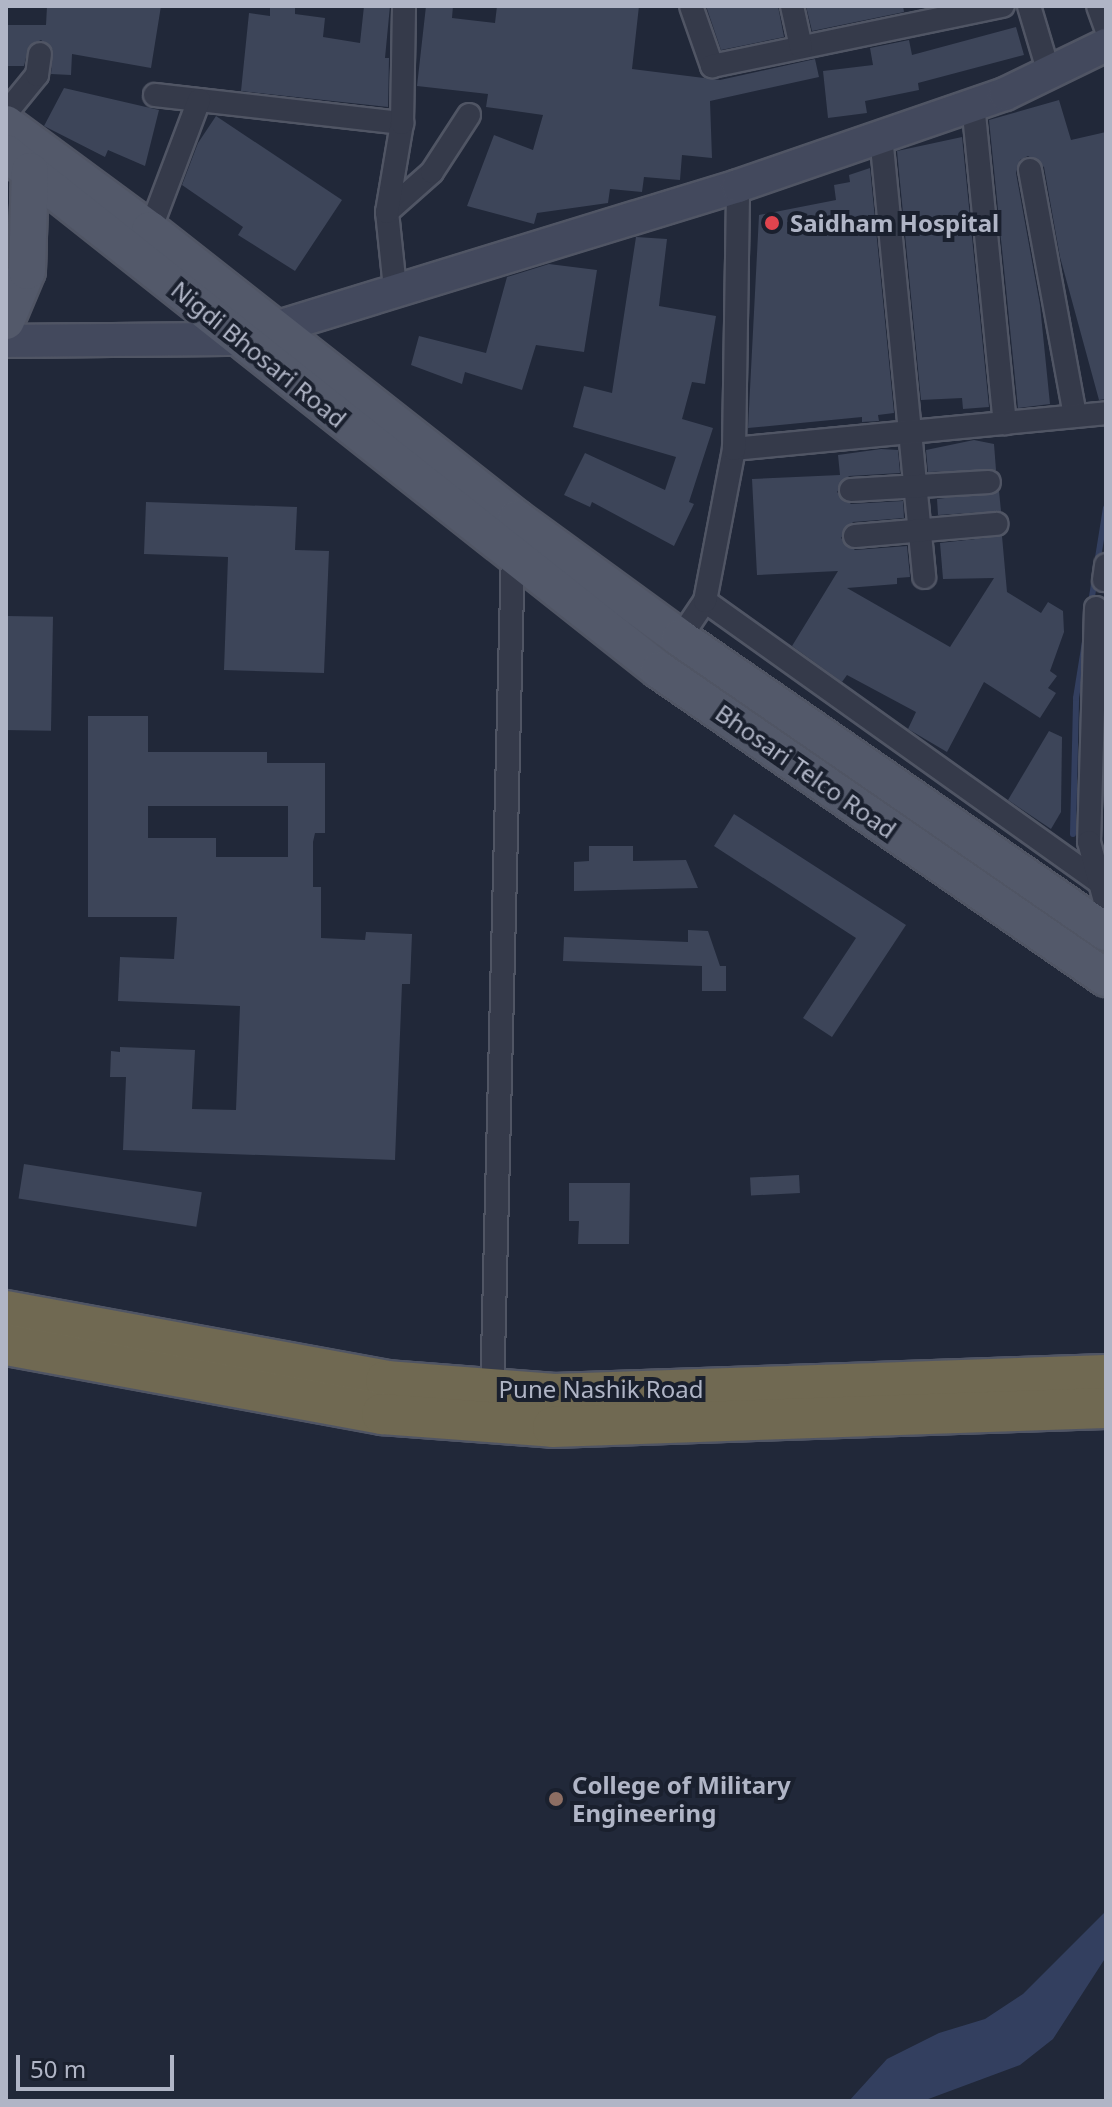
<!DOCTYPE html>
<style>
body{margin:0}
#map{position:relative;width:1112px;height:2107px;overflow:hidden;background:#212839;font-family:"Noto Sans",sans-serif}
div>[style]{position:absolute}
.water>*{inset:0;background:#333f5f}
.stream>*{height:6px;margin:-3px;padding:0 3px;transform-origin:3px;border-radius:3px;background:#333f5f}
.building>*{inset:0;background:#3d4559;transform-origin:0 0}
.roads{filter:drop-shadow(2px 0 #505564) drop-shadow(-2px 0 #505564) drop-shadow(0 2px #505564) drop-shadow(0 -2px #505564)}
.street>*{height:22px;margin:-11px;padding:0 11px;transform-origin:11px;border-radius:11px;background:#353a4a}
.secondary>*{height:32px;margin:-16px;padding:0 16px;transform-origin:16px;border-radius:16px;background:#43495d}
.primary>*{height:36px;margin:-18px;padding:0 18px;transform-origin:18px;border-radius:18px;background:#53596a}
.highway>*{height:40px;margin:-20px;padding:0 20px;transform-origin:20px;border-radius:20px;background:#706952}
.dots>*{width:22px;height:22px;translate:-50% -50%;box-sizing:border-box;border:4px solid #1a202e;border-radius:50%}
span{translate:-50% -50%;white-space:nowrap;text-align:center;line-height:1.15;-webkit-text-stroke:8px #1a202e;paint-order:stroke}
.poi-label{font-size:24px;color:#b0b5c6;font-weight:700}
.left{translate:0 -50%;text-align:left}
.street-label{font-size:24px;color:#b0b5c6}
.frame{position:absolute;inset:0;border:8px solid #b0b5c6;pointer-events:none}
.scale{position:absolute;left:16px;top:2055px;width:158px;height:36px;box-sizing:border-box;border:4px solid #b0b5c6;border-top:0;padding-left:10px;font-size:24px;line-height:28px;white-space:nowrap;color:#b0b5c6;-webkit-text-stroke:6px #1a202e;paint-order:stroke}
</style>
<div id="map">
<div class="water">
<i style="clip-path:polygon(1106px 1911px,1106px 1957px,1053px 2039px,1020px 2065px,923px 2101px,849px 2101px,887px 2059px,939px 2033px,985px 2019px,1023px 1994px)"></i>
</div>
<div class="stream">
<i style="left:1097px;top:564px;width:57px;rotate:-80.9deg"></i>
<i style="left:1091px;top:603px;width:24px;rotate:-81deg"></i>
<i style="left:1073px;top:834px;width:136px;rotate:-88.7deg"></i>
<i style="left:1076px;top:698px;width:57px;rotate:-80.9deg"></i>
</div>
<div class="building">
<i style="clip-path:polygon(47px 6px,161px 6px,151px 68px,72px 54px,71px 75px,51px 74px,53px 50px,41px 40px,29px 46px,24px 66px,6px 66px,6px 25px,46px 25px)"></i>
<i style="clip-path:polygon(270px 6px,295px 6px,295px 14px,325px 18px,323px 37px,360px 43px,364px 6px,390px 6px,385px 58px,389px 58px,388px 107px,241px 91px,249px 13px,270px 16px)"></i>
<i style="clip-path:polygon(426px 6px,453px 6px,452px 18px,495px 23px,497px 6px,639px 6px,632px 69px,720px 80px,815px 59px,819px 77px,710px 101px,712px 158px,682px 155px,680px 180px,644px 177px,642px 192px,610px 189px,608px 203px,537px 213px,534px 224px,467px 206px,494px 135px,533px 150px,543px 115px,486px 107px,488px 94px,417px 86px)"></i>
<i style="clip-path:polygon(706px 6px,778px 6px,784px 37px,721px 50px)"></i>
<i style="clip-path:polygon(806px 6px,903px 6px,904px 12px,812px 31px)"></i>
<i style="clip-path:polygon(1016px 27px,1024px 55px,918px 83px,919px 90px,865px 101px,867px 113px,828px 118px,823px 71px,873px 65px,870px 48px,909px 40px,912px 55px)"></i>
<i style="clip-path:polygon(64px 88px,159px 110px,145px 166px,108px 150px,105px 157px,44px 126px)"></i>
<i style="clip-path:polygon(1059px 100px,1071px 140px,1106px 132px,1106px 399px,1099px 400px,1060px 257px,1044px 167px,1028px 156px,1020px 160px,1016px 173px,1040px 305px,1050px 404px,1018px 408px,989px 120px)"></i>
<i style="clip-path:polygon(216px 116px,342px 200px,295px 271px,238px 235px,243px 227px,182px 185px,198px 143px)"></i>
<i style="clip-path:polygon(962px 137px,989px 407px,963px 409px,962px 398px,921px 400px,897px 151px)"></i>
<i style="clip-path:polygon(870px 168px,894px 413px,878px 415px,879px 421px,862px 422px,862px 417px,748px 428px,759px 215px,836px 200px,834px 185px,850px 182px,849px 175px)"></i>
<i style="clip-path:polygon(636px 237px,667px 239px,659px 306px,716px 316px,705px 384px,692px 382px,682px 419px,713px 428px,689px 502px,694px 504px,674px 546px,592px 502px,590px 507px,564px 495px,585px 453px,665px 490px,676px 457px,573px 427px,584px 386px,612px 393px)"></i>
<i style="clip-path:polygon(549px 264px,597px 270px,584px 352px,536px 345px,522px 390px,465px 372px,462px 384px,411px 365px,419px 336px,486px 353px,507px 277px)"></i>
<i style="clip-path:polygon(974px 440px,994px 444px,996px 470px,928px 472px,926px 450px)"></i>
<i style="clip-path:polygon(881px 449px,898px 450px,900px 473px,849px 476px,837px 492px,851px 504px,903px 501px,904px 518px,853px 522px,841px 538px,855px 550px,907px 546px,910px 577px,897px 578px,897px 584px,847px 588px,950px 647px,994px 578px,943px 579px,940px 543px,1002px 536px,1007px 592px,1041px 613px,1048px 602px,1063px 611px,1064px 632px,1050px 671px,1057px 676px,1048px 688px,1056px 693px,1040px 718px,984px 682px,947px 752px,908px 729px,916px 712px,847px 675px,842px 682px,792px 646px,838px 571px,757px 575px,752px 479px,840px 475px,838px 455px)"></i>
<i style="clip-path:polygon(999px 491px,1001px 511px,938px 515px,937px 499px)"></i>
<i style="clip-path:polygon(146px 502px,297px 507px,295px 550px,329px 551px,324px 673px,224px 670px,228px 557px,144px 554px)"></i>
<i style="left:6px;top:616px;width:47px;height:114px;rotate:1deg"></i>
<i style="clip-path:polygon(evenodd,88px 716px,148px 716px,148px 752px,267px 752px,267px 763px,325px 763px,325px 833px,315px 833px,313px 842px,313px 887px,321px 887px,321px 938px,365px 940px,366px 932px,412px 934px,410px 984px,402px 984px,395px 1160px,123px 1150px,126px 1077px,110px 1077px,111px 1051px,120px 1052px,120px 1047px,195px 1050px,192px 1109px,236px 1110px,240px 1006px,118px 1001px,120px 957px,174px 959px,177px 917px,88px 917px,88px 716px,148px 806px,288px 806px,288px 857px,216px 857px,216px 838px,148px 838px,148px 806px)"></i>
<i style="clip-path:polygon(1049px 731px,1062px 737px,1061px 812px,1051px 829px,1008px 800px)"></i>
<i style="clip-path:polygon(734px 814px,906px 925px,832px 1037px,803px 1018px,856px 938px,714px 846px)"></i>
<i style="clip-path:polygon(589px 846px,633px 846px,633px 861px,686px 860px,698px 888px,574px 891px,574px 862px,589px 861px)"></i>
<i style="clip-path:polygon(688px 930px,708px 931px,720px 966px,726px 966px,726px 991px,702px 991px,702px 966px,563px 961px,564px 937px,688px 942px)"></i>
<i style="left:24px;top:1164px;width:180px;height:35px;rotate:9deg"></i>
<i style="left:799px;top:1175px;width:18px;height:49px;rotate:87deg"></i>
<i style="clip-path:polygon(569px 1183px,630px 1183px,629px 1244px,578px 1244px,579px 1221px,569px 1221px)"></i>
</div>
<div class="roads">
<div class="street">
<i style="left:691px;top:6px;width:64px;rotate:70.7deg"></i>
<i style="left:712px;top:66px;width:297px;rotate:-11.7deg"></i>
<i style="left:792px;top:6px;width:42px;rotate:77.6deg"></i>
<i style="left:1029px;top:6px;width:70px;rotate:73.4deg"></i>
<i style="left:1098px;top:6px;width:23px;rotate:70deg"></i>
<i style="left:155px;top:95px;width:249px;rotate:6.5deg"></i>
<i style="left:973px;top:104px;width:321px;rotate:84.3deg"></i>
<i style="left:6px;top:113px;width:49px;rotate:-50.8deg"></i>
<i style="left:37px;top:75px;width:21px;rotate:-82deg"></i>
<i style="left:881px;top:136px;width:443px;rotate:84.4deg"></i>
<i style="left:1030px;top:170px;width:250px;rotate:79.6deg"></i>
<i style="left:387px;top:212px;width:60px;rotate:-41.6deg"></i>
<i style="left:432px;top:172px;width:68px;rotate:-57deg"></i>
<i style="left:150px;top:230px;width:139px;rotate:-69.3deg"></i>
<i style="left:395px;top:288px;width:76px;rotate:-96deg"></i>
<i style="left:387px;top:212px;width:90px;rotate:-80.4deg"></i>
<i style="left:402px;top:123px;width:117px;rotate:-89deg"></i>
<i style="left:734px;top:449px;width:374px;rotate:-5.5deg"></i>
<i style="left:851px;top:490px;width:138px;rotate:-3.3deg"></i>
<i style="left:855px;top:536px;width:142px;rotate:-4.9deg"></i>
<i style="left:1104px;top:580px;width:15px;rotate:-82deg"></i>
<i style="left:705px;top:601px;width:493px;rotate:35.5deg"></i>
<i style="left:1096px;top:608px;width:234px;rotate:91.7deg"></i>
<i style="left:1089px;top:842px;width:65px;rotate:74.9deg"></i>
<i style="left:680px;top:638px;width:45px;rotate:-56deg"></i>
<i style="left:705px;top:601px;width:155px;rotate:-79.2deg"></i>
<i style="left:734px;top:449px;width:263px;rotate:-89.1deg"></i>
<i style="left:492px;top:1397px;width:849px;rotate:-88.58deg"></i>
</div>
<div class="secondary">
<i style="left:6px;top:341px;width:233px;rotate:-0.5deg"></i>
<i style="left:239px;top:339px;width:522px;rotate:-17.05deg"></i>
<i style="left:738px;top:186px;width:282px;rotate:-19deg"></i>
<i style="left:1005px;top:94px;width:112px;rotate:-25.9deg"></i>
</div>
<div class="primary">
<i style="left:6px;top:124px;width:179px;rotate:36.4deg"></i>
<i style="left:150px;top:230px;width:467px;rotate:38.2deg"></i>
<i style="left:517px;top:519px;width:202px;rotate:36.1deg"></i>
<i style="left:680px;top:638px;width:518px;rotate:34.61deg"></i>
<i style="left:6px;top:153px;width:833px;rotate:38.37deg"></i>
<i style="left:659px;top:670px;width:543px;rotate:34.57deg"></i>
<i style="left:6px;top:321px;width:54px;rotate:-67.2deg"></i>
<i style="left:27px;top:271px;width:100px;rotate:-88.3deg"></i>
</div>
<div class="highway">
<i style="left:6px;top:1311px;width:386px;rotate:10.4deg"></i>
<i style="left:386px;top:1381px;width:169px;rotate:4.4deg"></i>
<i style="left:554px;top:1394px;width:552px;rotate:-1.97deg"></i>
<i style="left:6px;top:1345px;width:382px;rotate:10.4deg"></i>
<i style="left:382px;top:1414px;width:171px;rotate:4.3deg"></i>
<i style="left:553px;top:1427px;width:553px;rotate:-1.97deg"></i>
</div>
</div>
<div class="dots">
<i style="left:772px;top:223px;background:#e0444e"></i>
<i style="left:556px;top:1799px;background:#8d6e63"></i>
</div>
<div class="poi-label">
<span class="left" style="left:790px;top:223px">Saidham Hospital</span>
<span class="left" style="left:572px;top:1799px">College of Military<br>Engineering</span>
</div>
<div class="street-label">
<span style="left:259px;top:354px;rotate:39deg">Nigdi Bhosari Road</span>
<span style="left:806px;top:771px;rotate:35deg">Bhosari Telco Road</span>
<span style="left:601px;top:1389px">Pune Nashik Road</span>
</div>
<div class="frame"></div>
<div class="scale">50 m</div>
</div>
